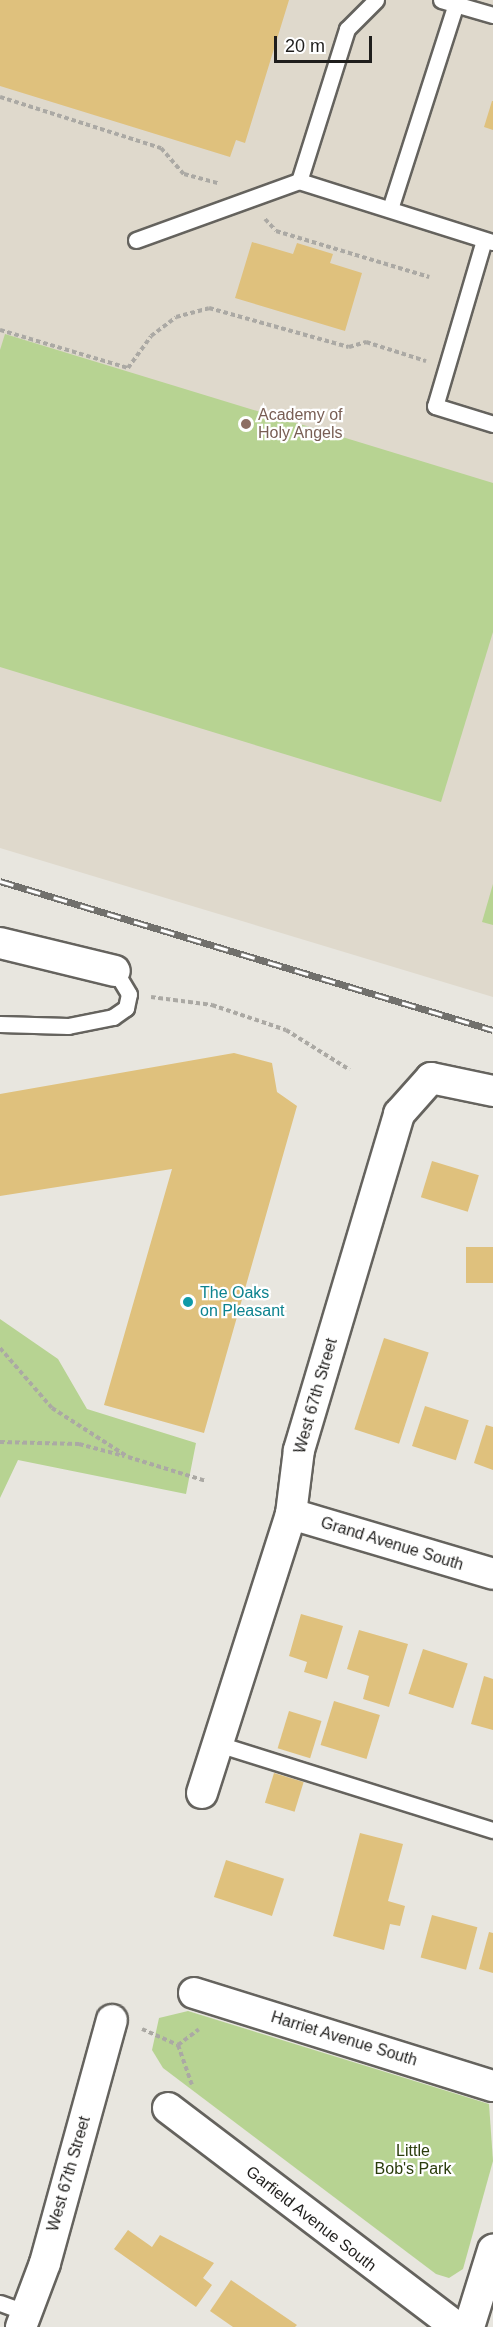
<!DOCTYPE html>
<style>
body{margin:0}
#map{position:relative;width:493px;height:2327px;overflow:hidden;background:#e8e6df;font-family:Helvetica,sans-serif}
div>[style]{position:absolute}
.built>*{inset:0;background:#dfd9cc}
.green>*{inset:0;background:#b7d392}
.building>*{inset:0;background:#dfc17d;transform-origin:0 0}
.path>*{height:4px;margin-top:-2px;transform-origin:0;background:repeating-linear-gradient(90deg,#aba9a4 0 4.5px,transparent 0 7.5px)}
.roads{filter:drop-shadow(2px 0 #65635e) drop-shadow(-2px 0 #65635e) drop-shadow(0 2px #65635e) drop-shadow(0 -2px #65635e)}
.lane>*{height:15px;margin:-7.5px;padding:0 7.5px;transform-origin:7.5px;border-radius:7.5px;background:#fff}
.street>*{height:30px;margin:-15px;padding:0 15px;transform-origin:15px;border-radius:15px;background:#fff}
.rail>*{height:7px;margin-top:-3.5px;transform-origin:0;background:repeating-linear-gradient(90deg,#fff 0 14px,#71706c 0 28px);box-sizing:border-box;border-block:2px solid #71706c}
.dots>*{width:16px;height:16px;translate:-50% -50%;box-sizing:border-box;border:3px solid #fff;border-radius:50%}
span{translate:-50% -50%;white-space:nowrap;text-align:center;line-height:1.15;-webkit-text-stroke:4.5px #fff;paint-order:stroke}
.education-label{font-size:16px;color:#785e54}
.left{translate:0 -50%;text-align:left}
.culture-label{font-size:16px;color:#0d838f}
.street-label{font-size:16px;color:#1f1e1c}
.park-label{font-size:16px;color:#2a3c0b}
.scale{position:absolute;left:274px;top:36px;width:98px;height:27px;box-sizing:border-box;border:3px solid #1f1e1c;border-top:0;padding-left:8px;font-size:18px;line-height:21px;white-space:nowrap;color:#1f1e1c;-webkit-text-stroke:4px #fff;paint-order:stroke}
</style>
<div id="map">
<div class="built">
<i style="clip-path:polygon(0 0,493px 0,493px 997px,0 848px)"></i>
</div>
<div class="green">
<i style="clip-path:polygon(5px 334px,493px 483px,493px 632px,441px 802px,0 667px,0 350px)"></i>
<i style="clip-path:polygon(493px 884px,493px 925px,482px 922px)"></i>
<i style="clip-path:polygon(0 1319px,58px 1359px,87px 1409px,196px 1443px,186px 1494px,18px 1460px,0 1498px)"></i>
<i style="clip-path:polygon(188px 2011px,489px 2104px,493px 2161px,463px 2269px,449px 2278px,436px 2274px,163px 2068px,152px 2050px,159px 2018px)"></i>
</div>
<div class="building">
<i style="clip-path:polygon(0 0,289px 0,245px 143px,236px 140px,230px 157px,0 86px)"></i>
<i style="clip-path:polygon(492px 101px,493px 101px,493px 130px,484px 127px)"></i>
<i style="clip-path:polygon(252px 242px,293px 254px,297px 243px,333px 254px,330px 263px,362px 273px,345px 331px,235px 298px)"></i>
<i style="clip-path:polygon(234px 1053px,272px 1063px,277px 1092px,297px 1106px,204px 1433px,104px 1405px,172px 1169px,0 1196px,0 1094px)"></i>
<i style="left:432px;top:1161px;width:49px;height:38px;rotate:17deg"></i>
<i style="left:493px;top:1247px;width:36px;height:27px;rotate:90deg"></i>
<i style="left:384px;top:1338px;width:47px;height:96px;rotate:18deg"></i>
<i style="left:425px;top:1406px;width:46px;height:42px;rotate:18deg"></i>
<i style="clip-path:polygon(486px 1425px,493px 1427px,493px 1470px,474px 1463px)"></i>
<i style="clip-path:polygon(301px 1614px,343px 1626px,327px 1679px,304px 1672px,307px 1662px,289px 1656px)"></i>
<i style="clip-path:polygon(359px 1630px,408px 1644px,389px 1707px,363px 1699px,369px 1676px,347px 1669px)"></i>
<i style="left:423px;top:1649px;width:47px;height:47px;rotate:18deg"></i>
<i style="clip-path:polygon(484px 1676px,493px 1679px,493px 1730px,471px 1724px)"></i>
<i style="left:334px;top:1701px;width:48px;height:46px;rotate:17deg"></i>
<i style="left:289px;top:1711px;width:34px;height:39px;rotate:17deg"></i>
<i style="left:274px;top:1773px;width:31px;height:31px;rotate:17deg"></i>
<i style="clip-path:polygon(360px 1833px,403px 1844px,388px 1901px,405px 1906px,400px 1926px,390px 1924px,384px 1950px,333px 1936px)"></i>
<i style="left:226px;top:1860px;width:61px;height:39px;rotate:18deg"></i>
<i style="left:432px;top:1915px;width:47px;height:44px;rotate:15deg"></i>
<i style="clip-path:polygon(489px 1932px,493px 1933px,493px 1973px,479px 1969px)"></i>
<i style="clip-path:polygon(128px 2230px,152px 2247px,160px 2235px,214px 2263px,203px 2278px,212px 2285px,196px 2307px,114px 2249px)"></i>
<i style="clip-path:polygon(231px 2280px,297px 2325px,295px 2327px,233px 2327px,210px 2311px)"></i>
</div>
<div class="path">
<i style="left:0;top:97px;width:169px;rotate:17.6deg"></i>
<i style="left:161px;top:148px;width:35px;rotate:49deg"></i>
<i style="left:184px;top:174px;width:35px;rotate:15deg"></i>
<i style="left:265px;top:219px;width:16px;rotate:47deg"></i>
<i style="left:276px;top:231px;width:160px;rotate:16.7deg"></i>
<i style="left:0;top:330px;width:134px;rotate:16.5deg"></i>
<i style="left:128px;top:368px;width:39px;rotate:-54deg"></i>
<i style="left:151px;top:336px;width:31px;rotate:-37deg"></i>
<i style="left:176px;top:317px;width:34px;rotate:-15deg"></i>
<i style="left:209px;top:308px;width:145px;rotate:15.6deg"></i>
<i style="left:349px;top:347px;width:18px;rotate:-16deg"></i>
<i style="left:366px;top:342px;width:63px;rotate:17.6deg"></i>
<i style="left:151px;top:997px;width:62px;rotate:7.5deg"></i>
<i style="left:212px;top:1005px;width:78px;rotate:18.7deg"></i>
<i style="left:286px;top:1030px;width:75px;rotate:32deg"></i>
<i style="left:0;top:1348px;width:79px;rotate:49.1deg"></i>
<i style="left:52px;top:1408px;width:90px;rotate:32.8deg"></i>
<i style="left:128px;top:1457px;width:82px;rotate:17.1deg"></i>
<i style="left:0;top:1442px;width:79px;rotate:1.5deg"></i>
<i style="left:79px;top:1444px;width:47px;rotate:14.9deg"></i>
<i style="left:142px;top:2029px;width:39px;rotate:24deg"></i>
<i style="left:178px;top:2045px;width:42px;rotate:70.7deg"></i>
<i style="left:178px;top:2045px;width:26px;rotate:-37deg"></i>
</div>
<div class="roads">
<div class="lane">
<i style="left:376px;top:0;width:41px;rotate:135deg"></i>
<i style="left:347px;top:29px;width:159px;rotate:107.5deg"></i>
<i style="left:299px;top:181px;width:203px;rotate:17.5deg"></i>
<i style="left:441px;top:0;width:54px;rotate:16.1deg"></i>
<i style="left:390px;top:209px;width:215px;rotate:-72.2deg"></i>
<i style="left:136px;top:240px;width:173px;rotate:-19.9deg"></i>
<i style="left:484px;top:240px;width:173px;rotate:106.4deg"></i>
<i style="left:435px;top:406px;width:61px;rotate:17.2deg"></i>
<i style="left:0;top:1024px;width:68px;rotate:1.7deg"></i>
<i style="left:68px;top:1026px;width:46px;rotate:-11.3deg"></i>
<i style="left:113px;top:1017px;width:16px;rotate:-35deg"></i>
<i style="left:126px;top:1008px;width:14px;rotate:-78deg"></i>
<i style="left:129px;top:994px;width:27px;rotate:-121deg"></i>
<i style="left:218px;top:1744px;width:288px;rotate:17.4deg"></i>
<i style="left:0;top:2303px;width:29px;rotate:20deg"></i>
</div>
<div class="street">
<i style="left:0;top:943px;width:118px;rotate:13.7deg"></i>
<i style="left:291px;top:1514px;width:211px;rotate:16.5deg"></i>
<i style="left:202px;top:1793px;width:293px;rotate:-72.3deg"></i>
<i style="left:291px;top:1514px;width:64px;rotate:-82.9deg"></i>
<i style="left:299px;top:1450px;width:351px;rotate:-73.4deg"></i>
<i style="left:399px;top:1114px;width:48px;rotate:-48.4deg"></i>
<i style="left:431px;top:1078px;width:63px;rotate:11.8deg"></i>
<i style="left:194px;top:1993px;width:313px;rotate:17.3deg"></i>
<i style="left:168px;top:2108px;width:363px;rotate:37.2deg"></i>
<i style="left:21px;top:2327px;width:68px;rotate:-69.4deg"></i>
<i style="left:45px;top:2263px;width:252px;rotate:-74.6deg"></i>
<i style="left:469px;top:2327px;width:81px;rotate:-72.7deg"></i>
</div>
</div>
<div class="rail">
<i style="left:0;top:881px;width:515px;rotate:16.82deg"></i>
</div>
<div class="dots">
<i style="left:246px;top:424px;background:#8d6e63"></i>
<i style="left:188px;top:1302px;background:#0f9aa8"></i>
</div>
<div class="education-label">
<span class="left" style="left:258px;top:424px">Academy of<br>Holy Angels</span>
</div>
<div class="culture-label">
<span class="left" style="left:200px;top:1302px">The Oaks<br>on Pleasant</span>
</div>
<div class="street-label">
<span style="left:316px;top:1396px;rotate:-74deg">West 67th Street</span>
<span style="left:392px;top:1544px;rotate:17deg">Grand Avenue South</span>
<span style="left:344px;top:2039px;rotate:17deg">Harriet Avenue South</span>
<span style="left:69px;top:2174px;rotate:-74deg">West 67th Street</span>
<span style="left:311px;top:2219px;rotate:38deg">Garfield Avenue South</span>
</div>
<div class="park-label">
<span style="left:413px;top:2160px">Little<br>Bob's Park</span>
</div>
<div class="scale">20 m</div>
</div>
